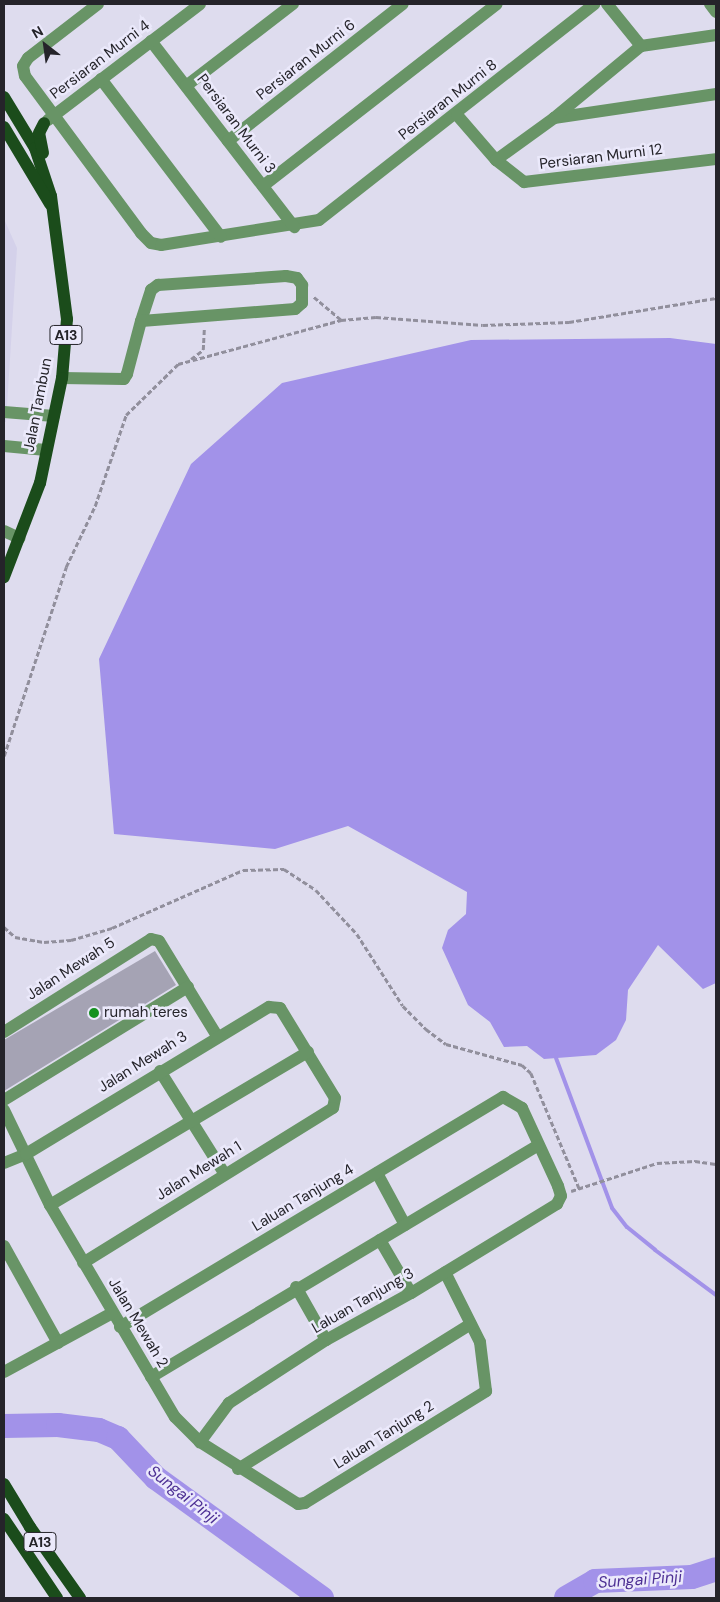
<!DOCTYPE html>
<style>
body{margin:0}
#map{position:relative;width:720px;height:1602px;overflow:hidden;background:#dedcee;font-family:"DM Sans",sans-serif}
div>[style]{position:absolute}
.built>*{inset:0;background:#d4d1ea}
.water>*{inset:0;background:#a292e9}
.stream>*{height:4px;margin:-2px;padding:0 2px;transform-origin:2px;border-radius:2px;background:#a292e9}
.river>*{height:24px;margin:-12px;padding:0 12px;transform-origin:12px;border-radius:12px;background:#a292e9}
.building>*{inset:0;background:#a5a3b4}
.path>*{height:2.5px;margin-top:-1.25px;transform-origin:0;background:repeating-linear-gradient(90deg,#918f9c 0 5px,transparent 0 7.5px)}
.minor>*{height:12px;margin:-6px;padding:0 6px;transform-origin:6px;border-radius:6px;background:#689466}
.major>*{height:12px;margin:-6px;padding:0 6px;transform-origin:6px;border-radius:6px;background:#1b4c1b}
.dots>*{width:14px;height:14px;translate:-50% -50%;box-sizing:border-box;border:2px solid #ebe9fb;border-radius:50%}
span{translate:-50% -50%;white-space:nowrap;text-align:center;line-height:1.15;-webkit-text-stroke:5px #ebe9fb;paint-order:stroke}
.shield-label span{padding:1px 4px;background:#ebe9fb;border:1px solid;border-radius:4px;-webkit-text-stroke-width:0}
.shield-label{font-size:14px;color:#25242a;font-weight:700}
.street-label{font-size:15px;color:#25242a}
.poi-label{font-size:15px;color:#25242a}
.left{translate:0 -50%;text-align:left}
.water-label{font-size:16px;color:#4d3094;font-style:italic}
.frame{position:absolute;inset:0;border:5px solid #25242a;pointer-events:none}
.north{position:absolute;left:20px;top:20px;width:50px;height:50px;-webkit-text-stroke:4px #ebe9fb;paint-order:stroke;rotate:330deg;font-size:14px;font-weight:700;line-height:20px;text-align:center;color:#25242a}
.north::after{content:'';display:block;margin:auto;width:18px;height:22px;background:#25242a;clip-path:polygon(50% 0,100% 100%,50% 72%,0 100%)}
</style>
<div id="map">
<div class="built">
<i style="clip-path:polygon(4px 219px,17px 248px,6px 422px,4px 422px)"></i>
</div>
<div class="water">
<i style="clip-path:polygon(670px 338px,716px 344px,716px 983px,703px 989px,658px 945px,628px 990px,626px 1020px,616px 1040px,596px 1055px,544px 1059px,527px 1046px,504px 1047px,490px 1022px,468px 1005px,442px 948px,448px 930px,466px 914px,467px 892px,348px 826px,275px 849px,114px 834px,99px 659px,191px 464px,282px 383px,471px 340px)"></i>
</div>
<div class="stream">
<i style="left:556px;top:1058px;width:160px;rotate:69.5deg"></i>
<i style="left:612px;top:1208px;width:24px;rotate:52deg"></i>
<i style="left:627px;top:1227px;width:36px;rotate:39deg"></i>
<i style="left:655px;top:1250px;width:76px;rotate:36.4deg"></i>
</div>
<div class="river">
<i style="left:4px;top:1426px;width:54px;rotate:-1.1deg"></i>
<i style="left:58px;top:1425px;width:41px;rotate:7deg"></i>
<i style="left:99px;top:1430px;width:21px;rotate:23deg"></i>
<i style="left:118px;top:1438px;width:55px;rotate:46.5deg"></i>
<i style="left:156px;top:1478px;width:205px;rotate:35.9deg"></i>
<i style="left:566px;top:1598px;width:34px;rotate:-30deg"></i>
<i style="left:595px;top:1581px;width:97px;rotate:-2.4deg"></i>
<i style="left:692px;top:1577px;width:25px;rotate:-18deg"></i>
</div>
<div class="building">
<i style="clip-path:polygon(155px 951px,176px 985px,4px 1091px,4px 1040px)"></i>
</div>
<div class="path">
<i style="left:314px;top:297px;width:35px;rotate:40deg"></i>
<i style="left:191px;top:359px;width:15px;rotate:-37deg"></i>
<i style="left:203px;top:350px;width:22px;rotate:-87deg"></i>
<i style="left:4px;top:756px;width:199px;rotate:-71.8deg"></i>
<i style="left:66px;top:567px;width:68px;rotate:-64.6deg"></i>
<i style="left:95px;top:506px;width:96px;rotate:-71.2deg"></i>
<i style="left:126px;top:415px;width:73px;rotate:-44.4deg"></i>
<i style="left:178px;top:364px;width:169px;rotate:-15.1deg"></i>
<i style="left:341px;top:320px;width:35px;rotate:-5deg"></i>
<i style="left:376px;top:317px;width:107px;rotate:4.3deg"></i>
<i style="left:483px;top:325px;width:86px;rotate:-2deg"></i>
<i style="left:569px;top:322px;width:149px;rotate:-9.3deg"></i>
<i style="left:4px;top:927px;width:15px;rotate:42deg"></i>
<i style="left:15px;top:937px;width:29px;rotate:10deg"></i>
<i style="left:44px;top:942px;width:27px;rotate:-4deg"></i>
<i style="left:71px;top:940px;width:43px;rotate:-16.3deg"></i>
<i style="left:112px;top:928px;width:143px;rotate:-23.9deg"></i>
<i style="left:243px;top:870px;width:41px;rotate:-1.4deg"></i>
<i style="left:284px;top:869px;width:38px;rotate:33deg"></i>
<i style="left:316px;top:890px;width:60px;rotate:47deg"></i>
<i style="left:357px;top:934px;width:85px;rotate:57.4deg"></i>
<i style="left:403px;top:1006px;width:33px;rotate:45deg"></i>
<i style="left:426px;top:1029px;width:25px;rotate:37deg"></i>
<i style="left:446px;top:1044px;width:79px;rotate:15.4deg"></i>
<i style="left:522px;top:1065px;width:12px;rotate:42deg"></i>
<i style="left:531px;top:1073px;width:125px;rotate:67.3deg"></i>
<i style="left:571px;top:1191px;width:90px;rotate:-18deg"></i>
<i style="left:657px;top:1163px;width:38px;rotate:-3deg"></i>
<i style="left:695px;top:1161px;width:21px;rotate:8deg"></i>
</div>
<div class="minor">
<i style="left:98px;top:4px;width:88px;rotate:142.4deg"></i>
<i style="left:28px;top:58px;width:9px;rotate:122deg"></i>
<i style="left:23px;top:66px;width:10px;rotate:79deg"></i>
<i style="left:25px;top:76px;width:195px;rotate:53.5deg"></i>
<i style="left:141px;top:233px;width:14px;rotate:45deg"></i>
<i style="left:151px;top:243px;width:10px;rotate:11deg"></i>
<i style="left:161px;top:245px;width:160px;rotate:-9deg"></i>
<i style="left:319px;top:220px;width:350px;rotate:-38.1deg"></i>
<i style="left:607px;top:4px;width:54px;rotate:51deg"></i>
<i style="left:641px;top:46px;width:76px;rotate:-8.3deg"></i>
<i style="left:710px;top:4px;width:10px;rotate:53deg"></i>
<i style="left:151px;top:41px;width:235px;rotate:52.4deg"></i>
<i style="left:101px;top:79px;width:198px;rotate:52.8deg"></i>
<i style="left:186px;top:86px;width:135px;rotate:-37.5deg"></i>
<i style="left:457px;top:115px;width:60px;rotate:49.1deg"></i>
<i style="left:496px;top:160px;width:36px;rotate:38deg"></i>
<i style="left:524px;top:182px;width:193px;rotate:-6.8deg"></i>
<i style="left:554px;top:118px;width:164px;rotate:-8.4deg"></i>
<i style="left:48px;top:120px;width:191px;rotate:-37.3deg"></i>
<i style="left:228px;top:141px;width:222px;rotate:-38.1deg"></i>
<i style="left:496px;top:160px;width:72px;rotate:-35.9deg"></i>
<i style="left:554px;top:118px;width:113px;rotate:-39.6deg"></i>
<i style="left:263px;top:186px;width:296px;rotate:-37.9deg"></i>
<i style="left:62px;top:378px;width:62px;rotate:0.9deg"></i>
<i style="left:124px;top:379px;width:6px;rotate:-59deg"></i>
<i style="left:127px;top:374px;width:55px;rotate:-75.2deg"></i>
<i style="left:141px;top:321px;width:33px;rotate:-72deg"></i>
<i style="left:151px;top:290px;width:9px;rotate:-36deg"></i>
<i style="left:158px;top:285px;width:128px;rotate:-4deg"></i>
<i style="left:286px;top:276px;width:11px;rotate:10deg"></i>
<i style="left:297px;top:278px;width:9px;rotate:54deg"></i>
<i style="left:302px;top:285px;width:18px;rotate:90deg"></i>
<i style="left:302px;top:303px;width:9px;rotate:139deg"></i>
<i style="left:295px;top:309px;width:154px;rotate:175.5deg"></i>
<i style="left:4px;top:412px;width:50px;rotate:4.6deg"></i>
<i style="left:4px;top:446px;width:42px;rotate:5.4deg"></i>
<i style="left:4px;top:531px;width:17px;rotate:25deg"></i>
<i style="left:4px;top:1032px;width:174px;rotate:-32.3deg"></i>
<i style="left:151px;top:939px;width:8px;rotate:14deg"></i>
<i style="left:159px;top:941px;width:111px;rotate:58.6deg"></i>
<i style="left:160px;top:1071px;width:120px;rotate:57.9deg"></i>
<i style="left:4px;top:1100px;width:216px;rotate:-31.6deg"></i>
<i style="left:4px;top:1110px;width:106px;rotate:64.2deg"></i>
<i style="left:50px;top:1205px;width:246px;rotate:59.5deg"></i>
<i style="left:175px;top:1417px;width:35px;rotate:45deg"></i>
<i style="left:200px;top:1442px;width:116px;rotate:32.3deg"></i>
<i style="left:298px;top:1504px;width:7px;rotate:-8deg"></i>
<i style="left:305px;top:1503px;width:213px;rotate:-31.7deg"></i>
<i style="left:486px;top:1391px;width:49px;rotate:-97deg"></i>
<i style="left:480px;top:1342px;width:78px;rotate:-116.6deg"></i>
<i style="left:4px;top:1163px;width:24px;rotate:-22deg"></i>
<i style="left:26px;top:1154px;width:284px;rotate:-31.2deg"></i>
<i style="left:269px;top:1007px;width:11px;rotate:5deg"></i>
<i style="left:280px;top:1008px;width:105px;rotate:58.6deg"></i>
<i style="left:335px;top:1098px;width:10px;rotate:101deg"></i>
<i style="left:333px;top:1108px;width:294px;rotate:148.2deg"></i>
<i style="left:377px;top:1173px;width:59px;rotate:61.7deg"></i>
<i style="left:50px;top:1205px;width:300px;rotate:-30.7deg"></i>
<i style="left:380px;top:1240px;width:61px;rotate:59.7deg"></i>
<i style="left:4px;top:1246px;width:111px;rotate:60.9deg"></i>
<i style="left:296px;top:1287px;width:61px;rotate:60.5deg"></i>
<i style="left:120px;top:1327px;width:447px;rotate:-31deg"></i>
<i style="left:503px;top:1097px;width:22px;rotate:30deg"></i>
<i style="left:522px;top:1108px;width:86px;rotate:65.2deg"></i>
<i style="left:558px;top:1186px;width:10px;rotate:73deg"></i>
<i style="left:561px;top:1196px;width:9px;rotate:117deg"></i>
<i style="left:557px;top:1204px;width:171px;rotate:148.6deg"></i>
<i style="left:411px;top:1293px;width:97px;rotate:151.1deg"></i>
<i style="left:326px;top:1340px;width:116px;rotate:147deg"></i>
<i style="left:229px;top:1403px;width:49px;rotate:126.6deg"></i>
<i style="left:4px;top:1372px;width:123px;rotate:-28.6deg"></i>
<i style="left:151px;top:1377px;width:451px;rotate:-30.9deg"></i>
<i style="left:238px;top:1469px;width:274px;rotate:-31.9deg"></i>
</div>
<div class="major">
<i style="left:4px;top:97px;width:60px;rotate:58.7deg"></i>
<i style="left:35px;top:148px;width:51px;rotate:71.6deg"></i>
<i style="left:51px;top:196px;width:124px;rotate:82.6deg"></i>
<i style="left:67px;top:319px;width:59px;rotate:94.8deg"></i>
<i style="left:62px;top:378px;width:107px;rotate:101.8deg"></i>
<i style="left:40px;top:483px;width:101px;rotate:111deg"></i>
<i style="left:4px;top:127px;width:90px;rotate:59.1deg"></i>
<i style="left:43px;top:153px;width:20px;rotate:-101deg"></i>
<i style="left:39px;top:133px;width:11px;rotate:-63deg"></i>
<i style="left:4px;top:1484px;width:50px;rotate:58.8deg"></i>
<i style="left:30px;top:1527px;width:87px;rotate:54.8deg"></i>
<i style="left:4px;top:1519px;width:95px;rotate:56.1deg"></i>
</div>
<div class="dots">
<i style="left:94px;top:1013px;background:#14911f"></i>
</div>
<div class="shield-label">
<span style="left:66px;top:335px">A13</span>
<span style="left:40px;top:1542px">A13</span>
</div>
<div class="street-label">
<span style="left:100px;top:60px;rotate:-37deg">Persiaran Murni 4</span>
<span style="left:306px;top:60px;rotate:-38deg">Persiaran Murni 6</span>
<span style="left:448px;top:100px;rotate:-38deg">Persiaran Murni 8</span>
<span style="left:236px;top:124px;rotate:53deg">Persiaran Murni 3</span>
<span style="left:601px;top:157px;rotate:-7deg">Persiaran Murni 12</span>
<span style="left:38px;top:405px;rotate:-79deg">Jalan Tambun</span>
<span style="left:71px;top:969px;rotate:-33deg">Jalan Mewah 5</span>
<span style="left:143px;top:1062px;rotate:-32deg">Jalan Mewah 3</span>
<span style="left:199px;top:1171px;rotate:-32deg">Jalan Mewah 1</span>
<span style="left:303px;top:1198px;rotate:-31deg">Laluan Tanjung 4</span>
<span style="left:363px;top:1301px;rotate:-30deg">Laluan Tanjung 3</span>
<span style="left:138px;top:1323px;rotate:59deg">Jalan Mewah 2</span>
<span style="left:384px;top:1435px;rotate:-32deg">Laluan Tanjung 2</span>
</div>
<div class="poi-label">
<span class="left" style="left:104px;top:1013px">rumah teres</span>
</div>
<div class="water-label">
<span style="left:183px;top:1495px;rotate:38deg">Sungai Pinji</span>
<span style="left:640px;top:1580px;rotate:-4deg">Sungai Pinji</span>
</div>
<div class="frame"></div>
<div class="north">N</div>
</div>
